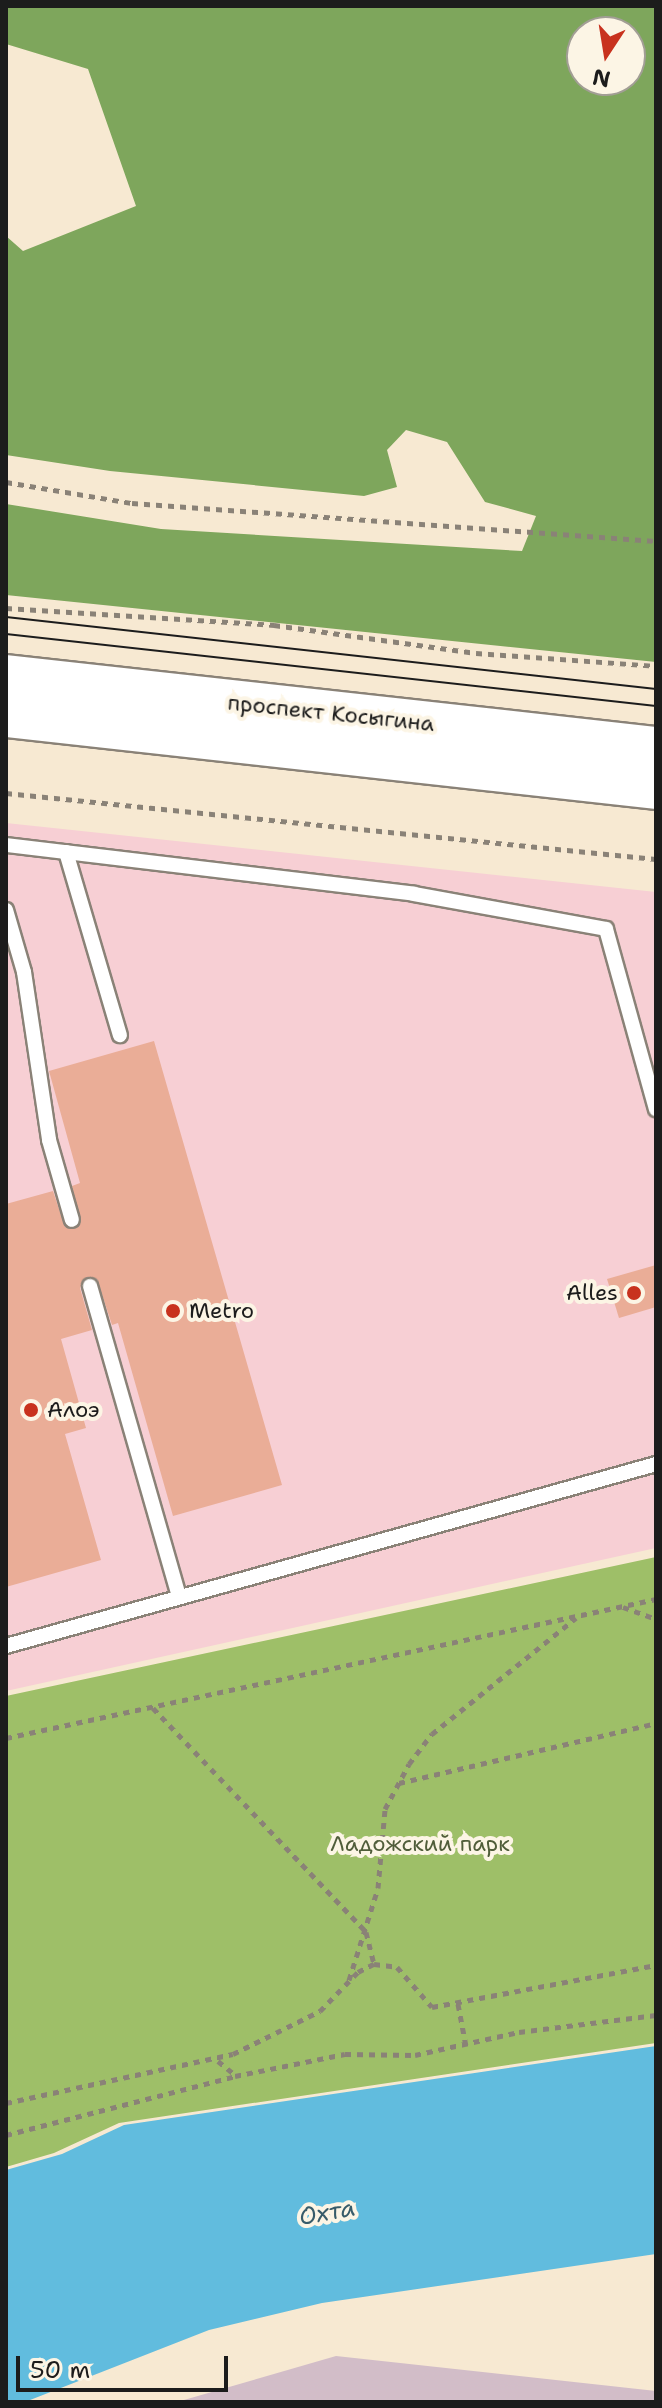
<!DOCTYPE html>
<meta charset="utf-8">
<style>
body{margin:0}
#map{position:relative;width:662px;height:2408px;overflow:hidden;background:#f7e9d2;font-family:"Shantell Sans",sans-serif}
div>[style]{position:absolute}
.built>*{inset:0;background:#f7cfd4}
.industrial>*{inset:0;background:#d2bdc8}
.green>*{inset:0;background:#9ebf68}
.forest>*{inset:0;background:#7ea65c}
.water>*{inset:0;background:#61bcde}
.building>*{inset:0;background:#eaad97}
.path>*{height:5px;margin-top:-2.5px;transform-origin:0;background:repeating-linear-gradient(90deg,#8a8277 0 6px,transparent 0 12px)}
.roads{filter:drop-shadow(2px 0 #8a8277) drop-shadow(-2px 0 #8a8277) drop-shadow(0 2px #8a8277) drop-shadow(0 -2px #8a8277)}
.service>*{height:14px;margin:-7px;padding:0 7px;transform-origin:7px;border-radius:7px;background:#fff}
.primary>*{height:44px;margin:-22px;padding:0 22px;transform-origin:22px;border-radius:22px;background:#fff}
.tram>*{height:2px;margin:-1px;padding:0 1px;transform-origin:1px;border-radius:1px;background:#1c1c1c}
.dots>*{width:22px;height:22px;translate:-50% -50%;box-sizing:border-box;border:4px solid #fcf5e5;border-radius:50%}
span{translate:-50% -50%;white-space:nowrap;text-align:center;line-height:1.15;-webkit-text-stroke:8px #fcf5e5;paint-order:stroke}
.street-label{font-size:22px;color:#1c1c1c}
.poi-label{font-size:22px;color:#1c1c1c}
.right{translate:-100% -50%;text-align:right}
.left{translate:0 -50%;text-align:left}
.park-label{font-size:22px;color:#505d3a}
.water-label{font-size:24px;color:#385c6a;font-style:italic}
.frame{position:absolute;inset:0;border:8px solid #1c1c1c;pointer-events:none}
.north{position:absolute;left:566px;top:16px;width:80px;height:80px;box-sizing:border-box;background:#fcf5e5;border:2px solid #a29e95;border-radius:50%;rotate:192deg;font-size:22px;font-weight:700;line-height:32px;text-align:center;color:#1c1c1c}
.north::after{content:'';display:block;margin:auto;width:28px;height:36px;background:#c8321e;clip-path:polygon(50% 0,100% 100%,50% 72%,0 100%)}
.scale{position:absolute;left:16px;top:2356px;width:212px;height:36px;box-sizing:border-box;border:4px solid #1c1c1c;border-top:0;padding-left:10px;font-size:24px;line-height:28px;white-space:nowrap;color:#1c1c1c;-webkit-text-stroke:6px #fcf5e5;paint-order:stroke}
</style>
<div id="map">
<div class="built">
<i style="clip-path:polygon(6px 823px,656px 892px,656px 1548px,6px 1691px)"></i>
</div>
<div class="industrial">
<i style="clip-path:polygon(336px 2356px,656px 2391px,656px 2402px,177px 2402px)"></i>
</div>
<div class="green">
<i style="clip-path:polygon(656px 1557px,656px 2043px,119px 2123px,54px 2153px,6px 2167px,6px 1696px)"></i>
</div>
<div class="forest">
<i style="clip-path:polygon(evenodd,6px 6px,656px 6px,656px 662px,6px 595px,6px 504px,161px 529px,522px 551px,536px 516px,485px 502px,447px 442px,406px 430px,387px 450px,397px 487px,364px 496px,110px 471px,6px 455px,6px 236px,23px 251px,136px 206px,88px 69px,6px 44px,6px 6px,582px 32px,630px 32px,630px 80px,582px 80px,582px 32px)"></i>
</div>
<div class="water">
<i style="clip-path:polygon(656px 2046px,656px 2254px,322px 2303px,209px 2330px,25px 2402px,6px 2402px,6px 2170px,62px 2154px,124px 2125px)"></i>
</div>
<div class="building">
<i style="clip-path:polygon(154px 1041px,282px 1485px,173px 1516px,118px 1323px,112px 1325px,97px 1279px,87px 1277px,80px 1288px,92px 1330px,61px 1339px,86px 1428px,65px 1434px,101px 1560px,6px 1587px,6px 1204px,53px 1191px,65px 1227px,80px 1226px,72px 1186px,80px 1183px,49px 1071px)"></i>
<i style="clip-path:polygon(656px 1265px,656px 1307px,619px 1318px,607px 1279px)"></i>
</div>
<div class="path">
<i style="left:6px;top:482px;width:128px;rotate:9.5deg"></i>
<i style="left:132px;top:503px;width:525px;rotate:4.15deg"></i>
<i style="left:6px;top:608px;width:269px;rotate:3.6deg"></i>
<i style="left:274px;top:625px;width:204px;rotate:7.9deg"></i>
<i style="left:476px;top:653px;width:180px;rotate:4.1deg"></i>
<i style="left:6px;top:793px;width:653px;rotate:5.8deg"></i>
<i style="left:623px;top:1607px;width:35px;rotate:20deg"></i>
<i style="left:153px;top:1708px;width:309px;rotate:46.4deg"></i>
<i style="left:366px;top:1932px;width:33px;rotate:76deg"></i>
<i style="left:6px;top:1738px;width:665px;rotate:-12.07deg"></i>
<i style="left:399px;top:1783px;width:264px;rotate:-13.1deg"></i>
<i style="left:349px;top:1980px;width:96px;rotate:-72.5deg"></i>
<i style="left:378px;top:1888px;width:79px;rotate:-84.9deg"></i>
<i style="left:385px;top:1809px;width:51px;rotate:-61.9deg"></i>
<i style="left:409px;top:1764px;width:38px;rotate:-53deg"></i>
<i style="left:432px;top:1734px;width:185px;rotate:-38.9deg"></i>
<i style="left:458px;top:2004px;width:43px;rotate:79.2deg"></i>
<i style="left:218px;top:2061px;width:22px;rotate:39deg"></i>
<i style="left:6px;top:2103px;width:232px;rotate:-12.2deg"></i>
<i style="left:233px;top:2054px;width:97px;rotate:-26.3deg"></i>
<i style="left:320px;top:2011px;width:54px;rotate:-45.7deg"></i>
<i style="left:358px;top:1972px;width:18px;rotate:-27deg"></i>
<i style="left:374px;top:1964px;width:23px;rotate:7deg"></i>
<i style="left:397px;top:1967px;width:53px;rotate:48.8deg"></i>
<i style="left:432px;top:2007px;width:228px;rotate:-10.6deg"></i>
<i style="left:6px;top:2135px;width:236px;rotate:-14.4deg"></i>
<i style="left:235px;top:2076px;width:112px;rotate:-11.3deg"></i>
<i style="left:345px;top:2054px;width:70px;rotate:0.8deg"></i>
<i style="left:415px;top:2055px;width:107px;rotate:-12.5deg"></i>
<i style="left:519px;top:2032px;width:138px;rotate:-7.1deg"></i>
</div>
<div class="roads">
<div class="service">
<i style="left:6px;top:845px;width:411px;rotate:6.8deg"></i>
<i style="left:414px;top:894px;width:195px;rotate:10.3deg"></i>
<i style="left:606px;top:929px;width:187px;rotate:74.5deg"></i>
<i style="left:66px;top:852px;width:191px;rotate:73.6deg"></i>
<i style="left:6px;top:910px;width:65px;rotate:73.8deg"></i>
<i style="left:24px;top:972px;width:170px;rotate:81.5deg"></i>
<i style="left:49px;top:1140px;width:83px;rotate:74deg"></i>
<i style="left:90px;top:1286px;width:323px;rotate:74deg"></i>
<i style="left:6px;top:1646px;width:675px;rotate:-15.64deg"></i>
</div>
<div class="primary">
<i style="left:6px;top:677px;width:654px;rotate:6.32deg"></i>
<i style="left:6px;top:715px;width:654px;rotate:6.32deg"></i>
</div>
</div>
<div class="tram">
<i style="left:6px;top:617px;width:654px;rotate:6.32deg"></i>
<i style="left:6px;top:634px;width:654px;rotate:6.32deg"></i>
</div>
<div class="dots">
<i style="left:634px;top:1293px;background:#c8321e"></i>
<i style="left:173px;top:1311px;background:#c8321e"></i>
<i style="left:31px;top:1410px;background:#c8321e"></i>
</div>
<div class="street-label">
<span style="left:331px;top:713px;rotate:6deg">проспект Косыгина</span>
</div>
<div class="poi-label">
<span class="right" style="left:618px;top:1293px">Alles</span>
<span class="left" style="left:189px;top:1311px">Metro</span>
<span class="left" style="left:47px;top:1410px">Алоэ</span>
</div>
<div class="park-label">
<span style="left:420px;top:1844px">Ладожский парк</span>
</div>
<div class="water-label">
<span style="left:327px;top:2213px;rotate:-10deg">Охта</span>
</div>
<div class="frame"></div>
<div class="north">N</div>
<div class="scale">50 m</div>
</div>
